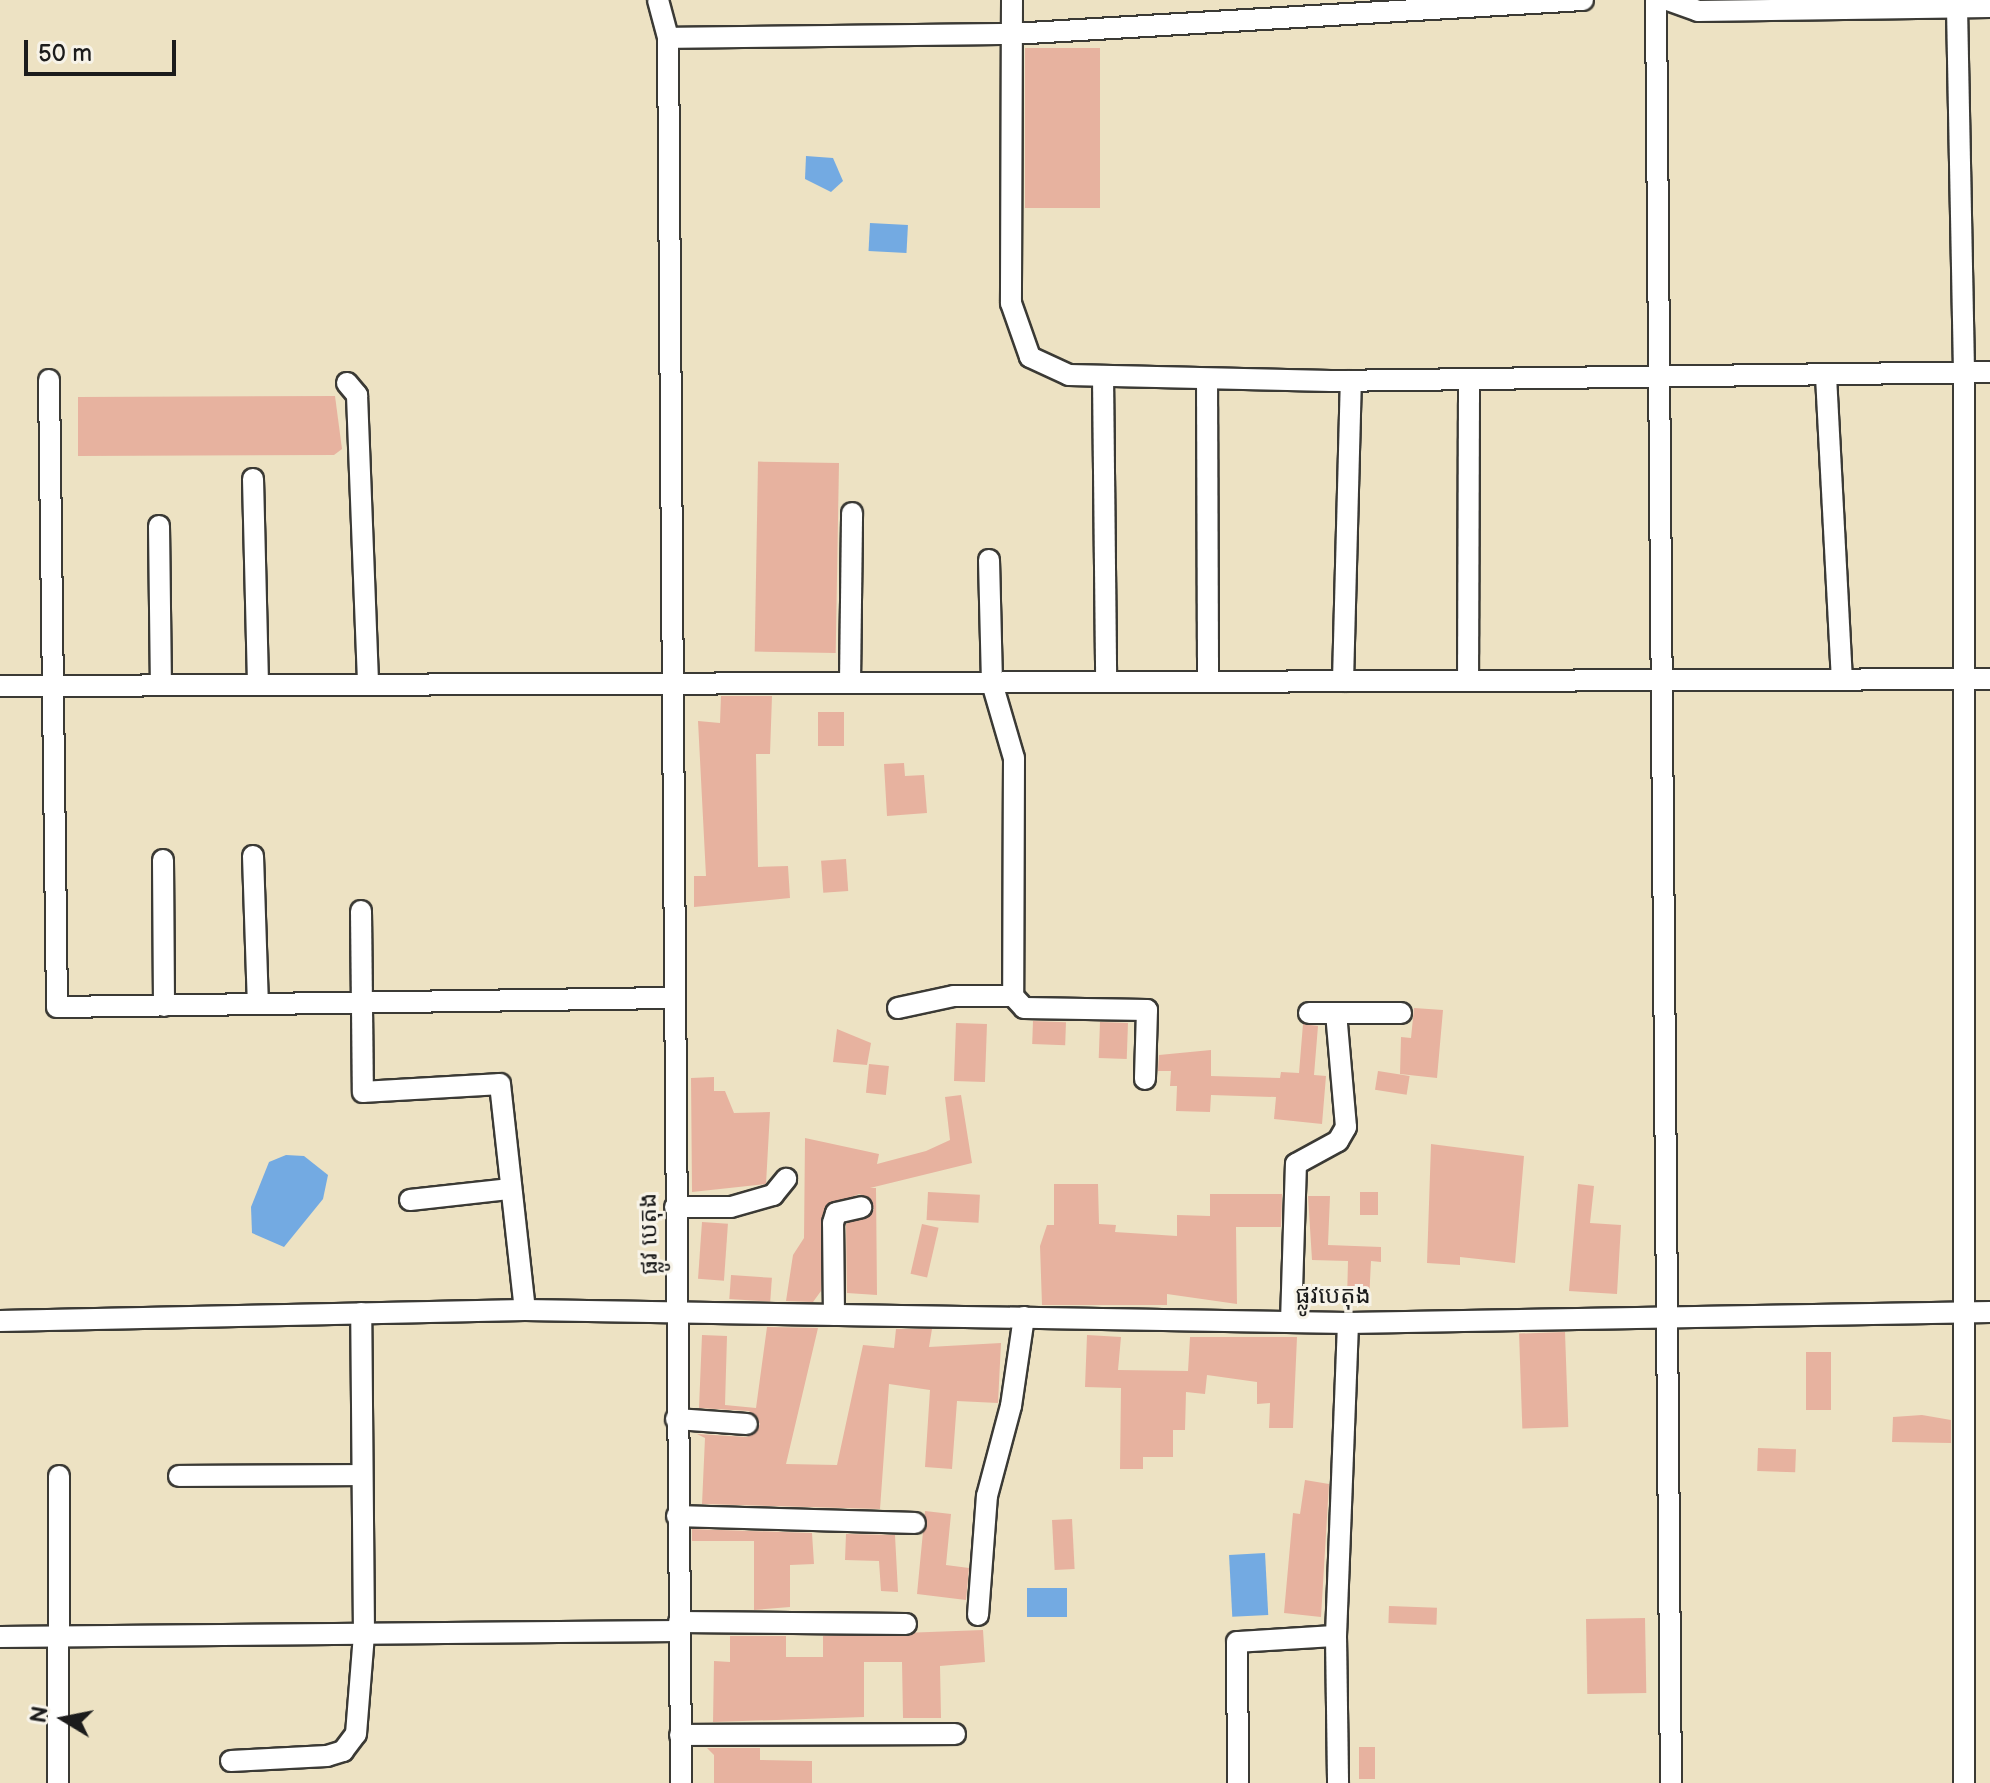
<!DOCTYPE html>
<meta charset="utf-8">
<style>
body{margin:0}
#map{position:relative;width:1990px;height:1783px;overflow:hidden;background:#ede2c3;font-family:"Balsamiq Sans","Noto Sans Khmer",sans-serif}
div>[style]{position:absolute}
.water>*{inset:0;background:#73aae2;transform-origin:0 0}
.building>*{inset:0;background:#e7b29f;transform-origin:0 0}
.roads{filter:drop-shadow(2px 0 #3b3a35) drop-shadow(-2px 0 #3b3a35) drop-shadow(0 2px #3b3a35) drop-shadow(0 -2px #3b3a35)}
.minor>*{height:20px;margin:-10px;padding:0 10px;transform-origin:10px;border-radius:10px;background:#fff}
span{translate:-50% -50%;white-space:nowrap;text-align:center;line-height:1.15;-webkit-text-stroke:6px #f7f3e8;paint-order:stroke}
.street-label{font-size:24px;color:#1c1c1c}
.north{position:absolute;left:24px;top:1679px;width:80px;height:80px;-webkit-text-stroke:6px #f7f3e8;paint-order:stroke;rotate:280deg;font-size:22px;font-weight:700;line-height:32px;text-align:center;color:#1c1c1c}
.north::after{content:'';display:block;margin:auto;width:28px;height:36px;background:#1c1c1c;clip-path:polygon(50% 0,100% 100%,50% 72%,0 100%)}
.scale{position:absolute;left:24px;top:40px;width:152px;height:36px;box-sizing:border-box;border:4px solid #1c1c1c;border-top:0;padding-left:10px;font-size:24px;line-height:28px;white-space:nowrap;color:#1c1c1c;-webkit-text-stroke:6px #f7f3e8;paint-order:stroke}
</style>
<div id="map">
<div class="water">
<i style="clip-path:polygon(806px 156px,833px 158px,843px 181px,831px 192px,805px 179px)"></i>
<i style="left:870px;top:223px;width:38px;height:28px;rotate:3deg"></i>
<i style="clip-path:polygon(286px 1155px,304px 1156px,328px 1175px,323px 1199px,284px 1247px,252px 1233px,251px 1207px,269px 1162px)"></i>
<i style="left:1265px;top:1553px;width:62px;height:36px;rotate:87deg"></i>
<i style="left:1027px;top:1588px;width:40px;height:29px"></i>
</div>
<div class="building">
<i style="left:1100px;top:48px;width:160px;height:75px;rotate:90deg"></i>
<i style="clip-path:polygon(335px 396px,342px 449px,334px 455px,78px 456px,78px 397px)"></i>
<i style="left:839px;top:463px;width:190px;height:81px;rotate:91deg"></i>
<i style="clip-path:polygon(721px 696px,772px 696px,770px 754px,756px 754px,758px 867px,788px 866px,790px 898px,694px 907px,694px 876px,706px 876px,698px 721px,720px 723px)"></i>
<i style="left:818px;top:712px;width:26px;height:34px"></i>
<i style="clip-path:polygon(904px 763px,905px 776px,924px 775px,927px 813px,887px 816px,884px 764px)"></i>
<i style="left:846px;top:859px;width:32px;height:25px;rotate:86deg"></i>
<i style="clip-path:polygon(1414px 1008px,1443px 1010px,1437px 1078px,1400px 1074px,1401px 1037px,1411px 1038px)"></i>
<i style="left:1033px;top:1021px;width:33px;height:23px;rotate:2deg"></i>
<i style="left:1100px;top:1022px;width:28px;height:36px;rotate:2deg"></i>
<i style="left:956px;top:1023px;width:31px;height:58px;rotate:2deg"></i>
<i style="clip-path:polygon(1303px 1024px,1318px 1026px,1314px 1075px,1326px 1076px,1322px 1124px,1274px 1119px,1276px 1097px,1211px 1095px,1210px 1112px,1176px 1111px,1177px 1086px,1170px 1086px,1171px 1071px,1158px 1071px,1159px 1055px,1211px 1050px,1211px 1076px,1280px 1078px,1281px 1072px,1299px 1073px)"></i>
<i style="clip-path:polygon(837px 1029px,871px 1043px,867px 1065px,833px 1062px)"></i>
<i style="left:869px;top:1064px;width:20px;height:29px;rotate:6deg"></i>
<i style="left:1378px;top:1071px;width:32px;height:19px;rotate:9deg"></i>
<i style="clip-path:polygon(714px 1077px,714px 1091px,725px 1091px,734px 1113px,770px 1112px,766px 1184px,692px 1192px,691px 1078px)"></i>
<i style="clip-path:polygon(961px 1095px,972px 1163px,870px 1188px,876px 1188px,877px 1295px,847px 1293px,846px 1224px,874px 1210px,871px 1199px,859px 1194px,824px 1209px,821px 1291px,813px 1302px,786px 1301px,793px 1255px,804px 1238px,805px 1138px,879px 1154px,877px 1164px,926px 1151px,950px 1140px,945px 1097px)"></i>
<i style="clip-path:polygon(1431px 1144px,1524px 1156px,1515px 1263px,1460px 1257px,1460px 1265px,1427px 1263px)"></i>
<i style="clip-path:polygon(1054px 1184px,1098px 1184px,1099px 1224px,1116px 1225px,1115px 1232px,1177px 1236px,1177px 1215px,1210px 1216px,1210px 1194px,1282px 1194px,1281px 1227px,1236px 1227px,1237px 1304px,1167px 1294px,1167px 1305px,1042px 1305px,1040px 1246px,1047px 1225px,1054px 1225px)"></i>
<i style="clip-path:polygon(1578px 1184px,1594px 1186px,1590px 1223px,1621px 1225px,1617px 1294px,1569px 1291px)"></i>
<i style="left:928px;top:1192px;width:52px;height:28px;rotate:3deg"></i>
<i style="left:1360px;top:1192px;width:18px;height:23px"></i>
<i style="clip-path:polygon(1308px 1196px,1330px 1196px,1328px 1245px,1381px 1247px,1381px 1262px,1371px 1261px,1369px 1301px,1347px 1300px,1348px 1261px,1312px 1260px)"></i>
<i style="left:702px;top:1222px;width:26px;height:57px;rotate:4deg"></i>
<i style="left:922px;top:1224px;width:17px;height:51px;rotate:13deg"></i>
<i style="left:731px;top:1275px;width:41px;height:24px;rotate:4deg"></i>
<i style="clip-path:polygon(767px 1327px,818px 1328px,786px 1464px,837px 1465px,863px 1345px,894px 1348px,896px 1329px,932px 1329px,929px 1347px,1001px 1343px,998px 1403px,957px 1401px,952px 1469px,925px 1467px,930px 1390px,889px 1384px,880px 1509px,702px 1504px,705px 1438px,697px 1434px,747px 1437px,760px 1424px,749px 1411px,699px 1408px,702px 1335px,727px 1336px,725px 1405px,756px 1408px)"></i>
<i style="left:1565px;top:1332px;width:95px;height:46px;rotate:88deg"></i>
<i style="clip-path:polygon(1087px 1335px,1121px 1337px,1118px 1370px,1188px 1371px,1190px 1337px,1297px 1337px,1293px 1428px,1269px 1428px,1270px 1403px,1257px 1404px,1257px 1382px,1207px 1375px,1205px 1394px,1186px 1392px,1185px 1430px,1173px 1430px,1173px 1457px,1143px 1457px,1143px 1469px,1120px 1469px,1121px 1388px,1085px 1387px)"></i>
<i style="left:1806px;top:1352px;width:25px;height:58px"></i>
<i style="clip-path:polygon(1922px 1415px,1951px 1420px,1951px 1443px,1892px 1442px,1893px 1417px)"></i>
<i style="left:1758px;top:1448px;width:38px;height:23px;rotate:2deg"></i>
<i style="clip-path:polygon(1305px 1480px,1329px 1484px,1321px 1617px,1284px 1613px,1293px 1513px,1300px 1514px)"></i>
<i style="clip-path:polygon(925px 1511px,951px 1514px,946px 1565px,969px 1568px,966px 1600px,917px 1594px)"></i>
<i style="left:1072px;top:1519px;width:50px;height:20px;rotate:87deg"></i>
<i style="clip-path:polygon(692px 1529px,812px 1533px,814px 1564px,790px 1565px,790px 1607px,754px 1610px,754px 1541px,692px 1541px)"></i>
<i style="clip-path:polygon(846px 1534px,895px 1535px,898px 1592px,881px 1591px,879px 1561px,845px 1560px)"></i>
<i style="left:1389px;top:1606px;width:48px;height:17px;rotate:2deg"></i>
<i style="left:1645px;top:1618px;width:75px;height:59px;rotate:89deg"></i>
<i style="clip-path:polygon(983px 1630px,985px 1662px,940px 1666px,941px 1718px,903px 1718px,902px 1662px,864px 1662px,864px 1717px,713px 1722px,714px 1661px,730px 1662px,730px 1636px,786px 1636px,786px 1657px,823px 1657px,823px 1636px)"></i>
<i style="left:1359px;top:1747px;width:16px;height:32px"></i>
<i style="clip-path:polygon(707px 1748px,760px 1748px,760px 1760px,812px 1761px,812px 1783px,714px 1783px,714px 1755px)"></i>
</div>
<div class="roads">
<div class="minor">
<i style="left:658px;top:0;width:39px;rotate:75deg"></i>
<i style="left:668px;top:38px;width:1745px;rotate:89.57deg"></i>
<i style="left:1012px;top:0;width:303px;rotate:90.2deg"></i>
<i style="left:1011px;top:303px;width:57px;rotate:70.6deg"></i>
<i style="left:1030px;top:357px;width:43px;rotate:24.8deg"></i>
<i style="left:1069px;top:375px;width:262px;rotate:1.3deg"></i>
<i style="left:1331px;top:381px;width:659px;rotate:-0.78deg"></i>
<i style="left:1656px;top:0;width:1783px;rotate:89.52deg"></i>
<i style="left:1668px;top:0;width:32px;rotate:20deg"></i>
<i style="left:1698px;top:11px;width:292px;rotate:-0.8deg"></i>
<i style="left:1957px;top:7px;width:367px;rotate:88.9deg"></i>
<i style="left:1964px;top:374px;width:1409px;rotate:90deg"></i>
<i style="left:668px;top:38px;width:344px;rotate:-0.7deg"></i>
<i style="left:1012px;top:34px;width:572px;rotate:-3.41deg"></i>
<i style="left:1103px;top:376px;width:306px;rotate:89.4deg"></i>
<i style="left:1826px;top:376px;width:303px;rotate:87deg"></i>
<i style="left:1207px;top:379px;width:303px;rotate:89.8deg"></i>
<i style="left:49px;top:380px;width:627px;rotate:89.27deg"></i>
<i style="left:57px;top:1007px;width:616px;rotate:-0.84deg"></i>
<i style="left:347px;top:383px;width:16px;rotate:50deg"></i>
<i style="left:357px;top:395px;width:288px;rotate:87.8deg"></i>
<i style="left:253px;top:479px;width:204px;rotate:88.6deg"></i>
<i style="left:159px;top:526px;width:159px;rotate:89.3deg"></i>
<i style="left:989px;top:560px;width:123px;rotate:88.6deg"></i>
<i style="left:992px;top:683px;width:78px;rotate:73.7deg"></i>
<i style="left:1014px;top:758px;width:238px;rotate:90.2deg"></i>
<i style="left:1013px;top:996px;width:16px;rotate:47deg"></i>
<i style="left:1024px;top:1008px;width:123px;rotate:0.9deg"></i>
<i style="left:1147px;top:1010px;width:69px;rotate:91.7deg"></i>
<i style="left:1343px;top:681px;width:300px;rotate:-88.5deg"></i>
<i style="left:1468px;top:681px;width:302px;rotate:-89.8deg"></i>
<i style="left:850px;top:683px;width:170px;rotate:-89.3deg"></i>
<i style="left:0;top:686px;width:1990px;rotate:-0.2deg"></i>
<i style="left:253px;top:856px;width:148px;rotate:88.1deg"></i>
<i style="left:163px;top:860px;width:146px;rotate:89.6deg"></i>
<i style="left:361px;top:911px;width:181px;rotate:89.4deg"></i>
<i style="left:363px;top:1092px;width:137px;rotate:-3.3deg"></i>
<i style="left:500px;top:1084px;width:227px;rotate:83.7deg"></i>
<i style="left:898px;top:1008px;width:57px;rotate:-12.1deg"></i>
<i style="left:954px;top:996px;width:59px"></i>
<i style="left:1309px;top:1013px;width:92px"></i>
<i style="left:410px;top:1200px;width:101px;rotate:-6.3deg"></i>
<i style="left:675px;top:1207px;width:56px"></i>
<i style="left:731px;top:1207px;width:44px;rotate:-15.9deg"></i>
<i style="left:773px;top:1195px;width:21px;rotate:-51deg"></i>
<i style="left:834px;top:1315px;width:92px;rotate:-90.6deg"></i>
<i style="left:833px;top:1223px;width:10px;rotate:-73deg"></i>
<i style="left:836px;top:1213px;width:26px;rotate:-13deg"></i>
<i style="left:0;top:1321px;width:525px;rotate:-1.2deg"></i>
<i style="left:525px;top:1310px;width:823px;rotate:0.9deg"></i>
<i style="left:1348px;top:1323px;width:642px;rotate:-0.98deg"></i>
<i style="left:1291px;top:1322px;width:158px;rotate:-88.2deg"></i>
<i style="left:1296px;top:1164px;width:48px;rotate:-28.7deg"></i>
<i style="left:1338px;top:1141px;width:16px;rotate:-60deg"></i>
<i style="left:1346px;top:1127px;width:114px;rotate:-95deg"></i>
<i style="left:676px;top:1419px;width:71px;rotate:4deg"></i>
<i style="left:179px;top:1476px;width:183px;rotate:-0.3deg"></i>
<i style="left:677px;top:1516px;width:238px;rotate:1.7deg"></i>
<i style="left:978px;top:1615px;width:119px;rotate:-85.7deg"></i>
<i style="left:987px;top:1496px;width:93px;rotate:-75.1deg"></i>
<i style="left:1011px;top:1406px;width:90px;rotate:-81.7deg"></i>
<i style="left:679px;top:1622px;width:227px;rotate:0.5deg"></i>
<i style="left:1336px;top:1636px;width:147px;rotate:89.2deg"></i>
<i style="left:0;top:1637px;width:679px;rotate:-0.51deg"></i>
<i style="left:680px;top:1735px;width:275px;rotate:-0.2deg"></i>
<i style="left:231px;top:1761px;width:96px;rotate:-3deg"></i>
<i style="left:327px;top:1756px;width:17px;rotate:-17deg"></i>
<i style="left:343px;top:1751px;width:21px;rotate:-53deg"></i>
<i style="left:356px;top:1734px;width:100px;rotate:-85.4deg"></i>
<i style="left:364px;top:1634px;width:321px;rotate:-90.5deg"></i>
<i style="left:58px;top:1783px;width:307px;rotate:-89.8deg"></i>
<i style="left:1238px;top:1783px;width:141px;rotate:-90.4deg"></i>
<i style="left:1237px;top:1642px;width:99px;rotate:-3.5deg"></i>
<i style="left:1336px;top:1636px;width:313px;rotate:-87.8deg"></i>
</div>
</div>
<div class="street-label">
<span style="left:649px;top:1234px;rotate:-91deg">ផ្លូវ បេតុង</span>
<span style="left:1333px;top:1296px">ផ្លូវបេតុង</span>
</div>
<div class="north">N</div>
<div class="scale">50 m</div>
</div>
